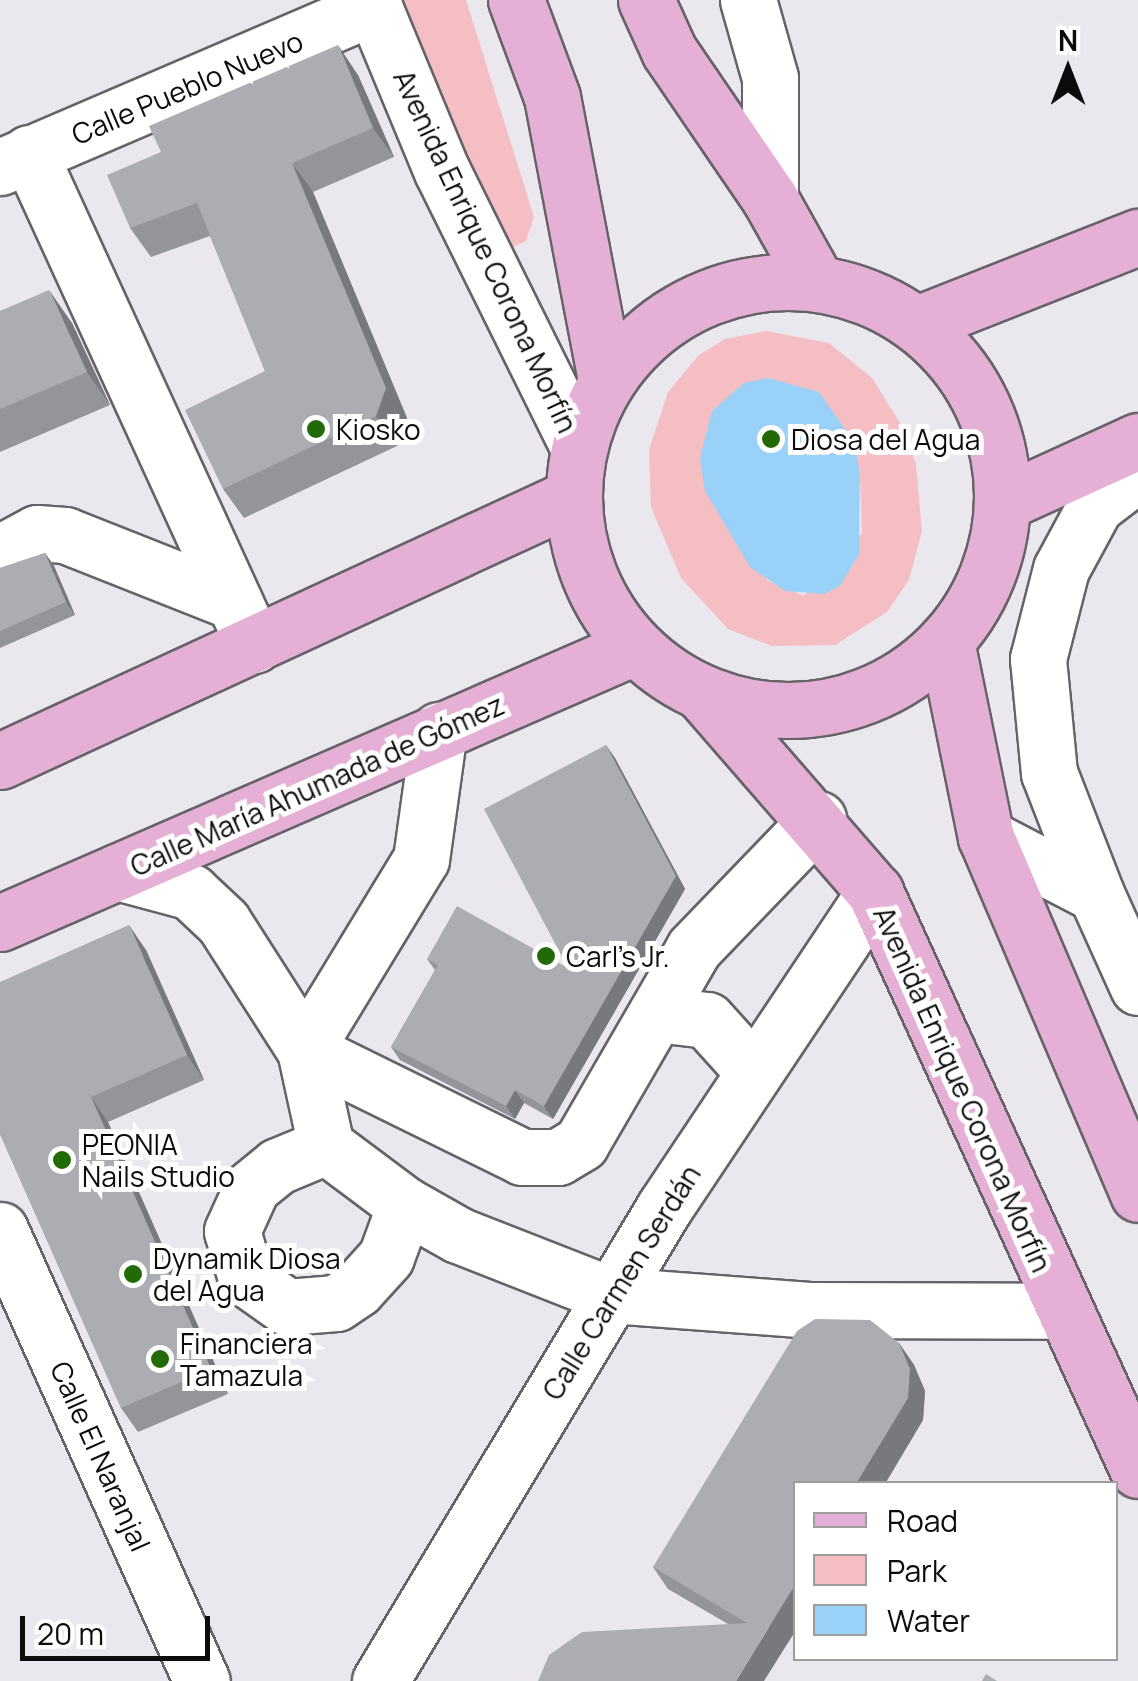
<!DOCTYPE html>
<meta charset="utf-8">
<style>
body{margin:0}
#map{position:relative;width:1138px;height:1681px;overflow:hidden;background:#eae7ee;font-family:Manrope,sans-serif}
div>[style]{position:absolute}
.green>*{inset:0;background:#f5bec2}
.water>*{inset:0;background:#9ad1f9}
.roads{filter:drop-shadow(2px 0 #656368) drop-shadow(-2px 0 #656368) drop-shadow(0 2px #656368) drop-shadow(0 -2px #656368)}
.minor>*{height:55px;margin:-27.5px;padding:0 27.5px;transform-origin:27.5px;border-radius:27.5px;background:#fff}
.major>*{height:55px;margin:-27.5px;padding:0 27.5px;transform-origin:27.5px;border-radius:27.5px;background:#e6b0d6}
.major>.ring{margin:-27.5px;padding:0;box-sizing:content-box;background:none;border:55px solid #e6b0d6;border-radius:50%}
.wall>*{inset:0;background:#94959a}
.shaded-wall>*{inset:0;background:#78797d}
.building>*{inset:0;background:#acadb3}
.dots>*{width:28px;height:28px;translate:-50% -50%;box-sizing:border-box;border:5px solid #fff;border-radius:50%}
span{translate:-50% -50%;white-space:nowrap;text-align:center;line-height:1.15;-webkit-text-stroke:10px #fff;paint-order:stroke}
.street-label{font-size:28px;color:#0c0b0d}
.poi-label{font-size:28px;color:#0c0b0d}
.left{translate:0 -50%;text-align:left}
.legend{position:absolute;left:793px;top:1481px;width:325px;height:180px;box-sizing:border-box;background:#fff;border:2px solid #9e9d9e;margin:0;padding:12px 18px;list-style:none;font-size:30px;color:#0c0b0d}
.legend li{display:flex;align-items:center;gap:20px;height:50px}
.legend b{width:50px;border:2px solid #9e9d9e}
.north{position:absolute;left:1018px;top:20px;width:100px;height:100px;-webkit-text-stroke:8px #fff;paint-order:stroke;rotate:0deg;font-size:28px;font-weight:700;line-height:40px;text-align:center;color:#0c0b0d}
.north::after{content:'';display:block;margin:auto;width:35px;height:45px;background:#0c0b0d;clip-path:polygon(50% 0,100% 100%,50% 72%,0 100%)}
.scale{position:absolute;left:20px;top:1616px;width:190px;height:45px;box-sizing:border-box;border:5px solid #0c0b0d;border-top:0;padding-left:12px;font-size:30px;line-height:35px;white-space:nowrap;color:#0c0b0d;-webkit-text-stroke:8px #fff;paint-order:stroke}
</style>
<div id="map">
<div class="green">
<i style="clip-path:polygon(401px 0,466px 0,534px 217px,526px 241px,503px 252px)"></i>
<i style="clip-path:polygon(evenodd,766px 331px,829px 343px,872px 378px,905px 431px,916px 465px,922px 531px,909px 580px,887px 612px,835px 645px,772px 646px,728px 629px,681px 578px,651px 507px,649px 450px,668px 392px,699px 355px,725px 339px,766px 331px,860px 474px,862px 533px,804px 596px,766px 580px,860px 474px)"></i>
</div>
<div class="water">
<i style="clip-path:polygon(768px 378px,819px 392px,854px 442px,860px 474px,859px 554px,840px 586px,824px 594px,785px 591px,750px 567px,705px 491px,700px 458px,712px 411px,744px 383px)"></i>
</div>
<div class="roads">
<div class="minor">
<i style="left:371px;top:0;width:185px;rotate:67.5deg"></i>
<i style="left:442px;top:171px;width:307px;rotate:63.7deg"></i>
<i style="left:748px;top:0;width:81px;rotate:74.2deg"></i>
<i style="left:770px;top:78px;width:121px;rotate:90deg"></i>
<i style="left:29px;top:153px;width:541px;rotate:65.42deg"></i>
<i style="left:0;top:167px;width:407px;rotate:-23.2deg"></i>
<i style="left:0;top:553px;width:42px;rotate:-28.4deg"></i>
<i style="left:37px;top:533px;width:28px;rotate:4deg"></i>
<i style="left:65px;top:535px;width:182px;rotate:21.6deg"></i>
<i style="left:439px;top:730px;width:130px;rotate:97.9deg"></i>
<i style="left:421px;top:859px;width:223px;rotate:121.3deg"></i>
<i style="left:305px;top:1050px;width:242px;rotate:26.2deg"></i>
<i style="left:522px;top:1157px;width:36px"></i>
<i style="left:558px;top:1157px;width:27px;rotate:-31deg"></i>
<i style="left:581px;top:1143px;width:225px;rotate:-59.9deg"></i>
<i style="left:694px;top:948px;width:179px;rotate:-46.1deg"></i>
<i style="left:986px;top:837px;width:124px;rotate:27.4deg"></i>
<i style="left:1096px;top:894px;width:102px;rotate:65.7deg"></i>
<i style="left:117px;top:872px;width:77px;rotate:15.1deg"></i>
<i style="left:191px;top:892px;width:44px;rotate:43.2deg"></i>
<i style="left:223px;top:922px;width:152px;rotate:57.4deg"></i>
<i style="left:305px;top:1050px;width:98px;rotate:77.7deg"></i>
<i style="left:1096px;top:894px;width:130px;rotate:-111.2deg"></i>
<i style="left:1049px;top:773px;width:115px;rotate:-95.5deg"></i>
<i style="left:1038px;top:659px;width:93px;rotate:-75.7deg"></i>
<i style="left:1061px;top:569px;width:72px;rotate:-61.6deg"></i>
<i style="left:1095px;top:506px;width:54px;rotate:-37.5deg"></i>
<i style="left:656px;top:1014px;width:51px;rotate:6.7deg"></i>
<i style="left:707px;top:1020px;width:70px;rotate:47.9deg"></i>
<i style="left:326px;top:1146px;width:99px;rotate:36.8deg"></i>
<i style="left:405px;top:1205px;width:55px;rotate:110.1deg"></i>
<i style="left:386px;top:1257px;width:43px;rotate:132.2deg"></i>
<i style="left:357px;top:1289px;width:25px;rotate:146deg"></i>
<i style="left:336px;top:1303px;width:49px;rotate:175.3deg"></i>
<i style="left:287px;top:1307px;width:50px;rotate:-144.7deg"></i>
<i style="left:246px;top:1278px;width:49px;rotate:-106.6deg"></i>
<i style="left:232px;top:1231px;width:48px;rotate:-65.6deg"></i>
<i style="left:252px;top:1187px;width:33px;rotate:-39deg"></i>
<i style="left:278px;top:1166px;width:52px;rotate:-22.6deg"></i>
<i style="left:405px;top:1205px;width:61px;rotate:29.5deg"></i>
<i style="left:458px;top:1235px;width:164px;rotate:21.4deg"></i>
<i style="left:611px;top:1295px;width:202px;rotate:4.3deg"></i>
<i style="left:812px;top:1310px;width:249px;rotate:0.2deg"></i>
<i style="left:0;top:1230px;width:494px;rotate:65.9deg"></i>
<i style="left:380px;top:1681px;width:552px;rotate:-59.02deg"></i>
<i style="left:664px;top:1208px;width:380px;rotate:-56.3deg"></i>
</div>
<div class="major">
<i style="left:516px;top:0;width:103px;rotate:69.6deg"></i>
<i style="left:552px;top:97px;width:288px;rotate:79.2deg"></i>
<i style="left:646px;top:0;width:56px;rotate:65.7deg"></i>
<i style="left:669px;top:51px;width:179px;rotate:55.7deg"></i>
<i style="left:770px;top:199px;width:96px;rotate:60.8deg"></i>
<i class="ring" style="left:574px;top:282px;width:373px;height:373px"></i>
<i style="left:917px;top:324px;width:238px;rotate:-21.5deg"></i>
<i style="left:1004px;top:502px;width:147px;rotate:-24.5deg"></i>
<i style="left:946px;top:641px;width:200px;rotate:78.5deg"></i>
<i style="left:986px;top:837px;width:388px;rotate:66.9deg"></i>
<i style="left:702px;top:693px;width:264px;rotate:49deg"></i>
<i style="left:875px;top:892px;width:635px;rotate:65.53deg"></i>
<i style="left:0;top:761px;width:630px;rotate:-24.78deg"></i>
<i style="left:0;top:923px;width:691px;rotate:-23.52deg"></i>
</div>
</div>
<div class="wall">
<i style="clip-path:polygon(358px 75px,394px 157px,313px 192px,407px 418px,397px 446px,244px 518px,223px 489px,265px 371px,210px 236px,151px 257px,130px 228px,161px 152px)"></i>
<i style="clip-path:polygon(0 311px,72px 323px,110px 405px,0 452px)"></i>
<i style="clip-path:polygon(45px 553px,54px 566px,75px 615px,0 648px,0 568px)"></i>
<i style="clip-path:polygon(615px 758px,685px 889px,553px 1119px,524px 1103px,515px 1119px,400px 1060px,391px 1047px,435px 970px,427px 959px,568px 968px)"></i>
<i style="clip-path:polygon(146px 950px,204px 1080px,108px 1122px,228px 1394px,138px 1432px,121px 1408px,0 1134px)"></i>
<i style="clip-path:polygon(899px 1343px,914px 1365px,925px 1391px,923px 1420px,796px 1630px,728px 1624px,668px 1589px,653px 1567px)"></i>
</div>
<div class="shaded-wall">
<i style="clip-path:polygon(338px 45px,358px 75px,394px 157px,373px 128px)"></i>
<i style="clip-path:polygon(292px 163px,313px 192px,407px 418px,397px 446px,376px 416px)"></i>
<i style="clip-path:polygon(49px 290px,72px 323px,110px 405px,87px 372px)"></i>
<i style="clip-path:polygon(45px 553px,54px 566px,75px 615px,66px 602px)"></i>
<i style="clip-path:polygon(606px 745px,615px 758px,685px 889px,553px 1119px,544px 1106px)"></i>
<i style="clip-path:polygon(129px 925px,146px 950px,204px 1080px,187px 1055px)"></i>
<i style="clip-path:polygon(515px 1090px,524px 1103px,515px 1119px,506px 1106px)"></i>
<i style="clip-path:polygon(91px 1097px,108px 1122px,228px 1394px,211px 1369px)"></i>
<i style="clip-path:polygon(899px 1343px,914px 1365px,925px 1391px,923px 1420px,885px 1484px,856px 1484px)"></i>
<i style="clip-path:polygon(796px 1583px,796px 1630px,764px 1681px,736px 1681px)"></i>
</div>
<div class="building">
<i style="clip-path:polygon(338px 45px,373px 128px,292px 163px,386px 388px,376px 416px,223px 489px,185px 410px,265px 371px,197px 203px,130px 228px,107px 175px,161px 152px,149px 126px)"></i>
<i style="clip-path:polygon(49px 290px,87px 372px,0 409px,0 311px)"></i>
<i style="clip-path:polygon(45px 553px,66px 602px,0 631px,0 568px)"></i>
<i style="clip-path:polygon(606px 745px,676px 876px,544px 1106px,515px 1090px,506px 1106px,391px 1047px,438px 965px,427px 959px,457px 906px,568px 968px,484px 809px)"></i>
<i style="clip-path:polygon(129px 925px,187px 1055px,91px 1097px,211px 1369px,121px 1408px,0 1134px,0 982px)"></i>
<i style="clip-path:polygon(815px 1319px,870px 1320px,899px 1343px,910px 1369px,908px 1398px,856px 1484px,796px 1484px,796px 1583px,736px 1681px,538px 1681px,549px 1655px,582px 1632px,747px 1623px,653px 1567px,797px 1331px)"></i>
<i style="clip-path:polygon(986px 1674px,997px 1681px,982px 1681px)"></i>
</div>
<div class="dots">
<i style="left:316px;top:429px;background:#216a06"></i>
<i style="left:771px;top:439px;background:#216a06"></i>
<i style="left:546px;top:956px;background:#216a06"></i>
<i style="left:62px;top:1160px;background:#216a06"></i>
<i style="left:133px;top:1274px;background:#216a06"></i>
<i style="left:160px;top:1359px;background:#216a06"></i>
</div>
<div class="street-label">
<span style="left:187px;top:87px;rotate:-23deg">Calle Pueblo Nuevo</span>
<span style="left:486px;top:251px;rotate:65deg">Avenida Enrique Corona Morfín</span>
<span style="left:317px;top:785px;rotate:-24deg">Calle María Ahumada de Gómez</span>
<span style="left:963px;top:1089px;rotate:66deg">Avenida Enrique Corona Morfín</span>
<span style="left:621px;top:1282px;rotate:-58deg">Calle Carmen Serdán</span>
<span style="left:101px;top:1456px;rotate:66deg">Calle El Naranjal</span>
</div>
<div class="poi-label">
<span class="left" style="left:336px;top:429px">Kiosko</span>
<span class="left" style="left:791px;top:439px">Diosa del Agua</span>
<span class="left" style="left:566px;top:956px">Carl's Jr.</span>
<span class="left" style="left:82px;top:1160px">PEONIA<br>Nails Studio</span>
<span class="left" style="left:153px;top:1274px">Dynamik Diosa<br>del Agua</span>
<span class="left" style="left:180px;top:1359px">Financiera<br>Tamazula</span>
</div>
<ul class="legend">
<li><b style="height:12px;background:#e6b0d6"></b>Road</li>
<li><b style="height:28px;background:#f5bec2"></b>Park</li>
<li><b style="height:28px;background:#9ad1f9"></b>Water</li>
</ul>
<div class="north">N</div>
<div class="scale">20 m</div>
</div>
